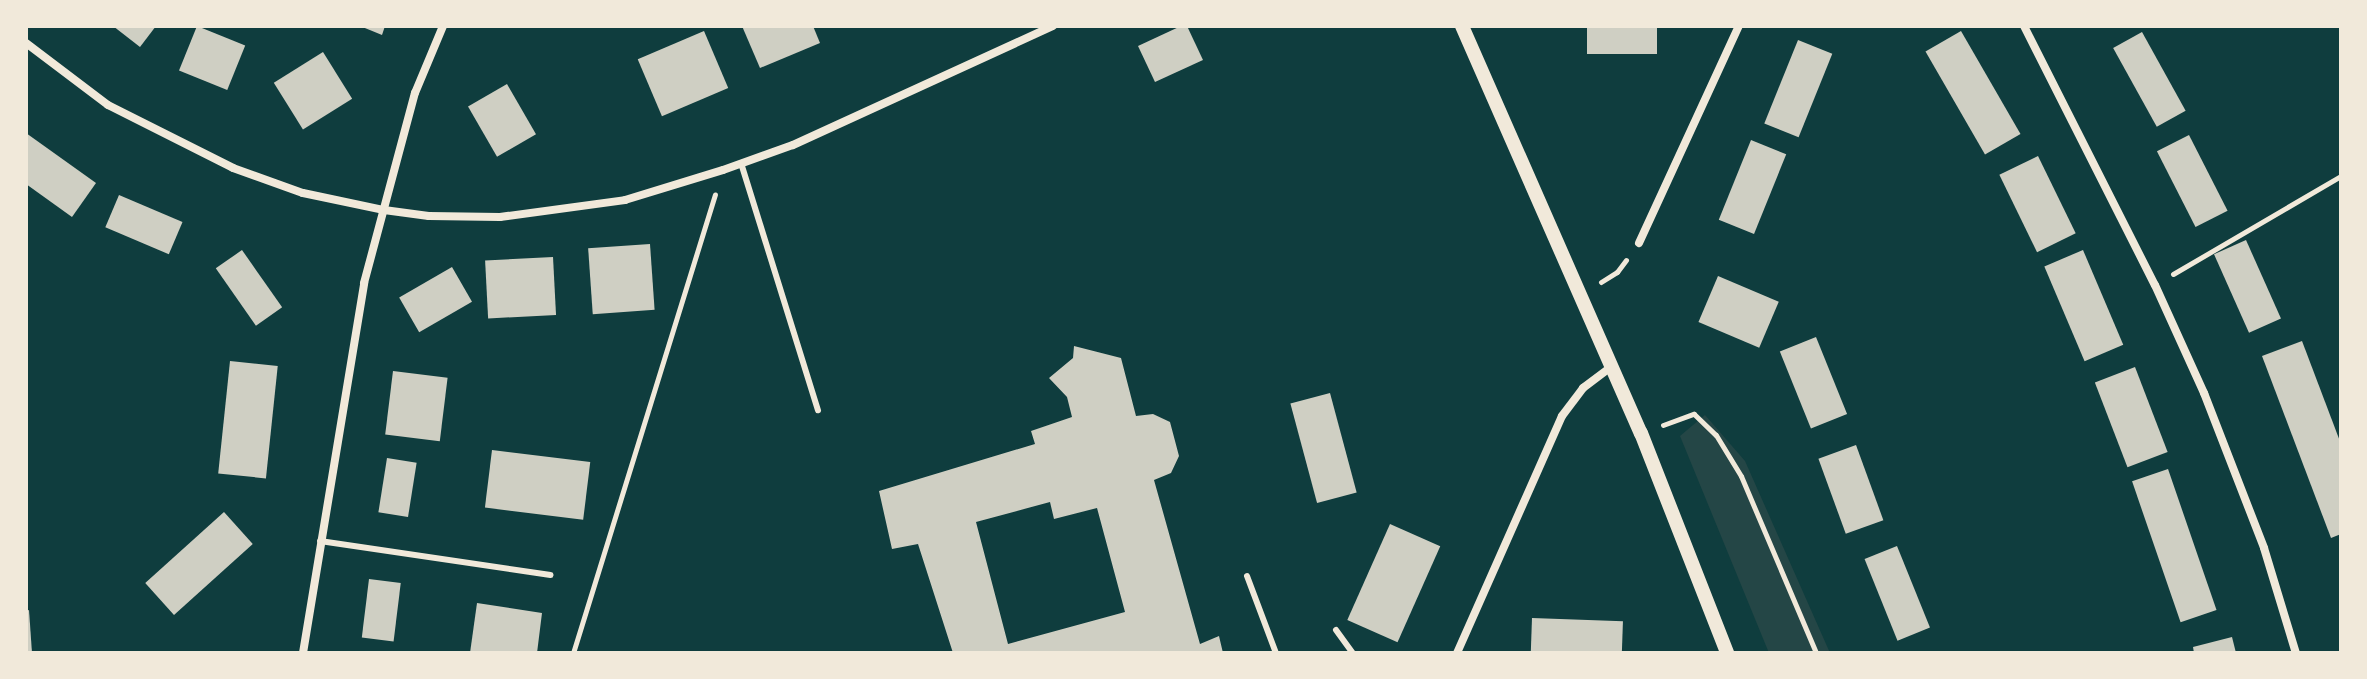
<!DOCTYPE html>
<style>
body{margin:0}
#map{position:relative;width:2367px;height:679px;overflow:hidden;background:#0f3d3e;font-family:Figtree,sans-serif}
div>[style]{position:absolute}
.green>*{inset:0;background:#244646}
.building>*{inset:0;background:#cfcfc3;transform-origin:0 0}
.path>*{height:5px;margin:-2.5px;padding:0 2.5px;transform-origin:2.5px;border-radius:2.5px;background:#f1e9da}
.service>*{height:6px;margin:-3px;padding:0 3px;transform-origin:3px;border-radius:3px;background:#f1e9da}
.minor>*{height:8px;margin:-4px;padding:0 4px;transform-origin:4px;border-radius:4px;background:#f1e9da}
.tertiary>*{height:14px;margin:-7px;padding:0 7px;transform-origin:7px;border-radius:7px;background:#f1e9da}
span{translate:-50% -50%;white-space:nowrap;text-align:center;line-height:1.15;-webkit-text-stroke:8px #f1e9da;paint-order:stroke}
.frame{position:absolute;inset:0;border:28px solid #f1e9da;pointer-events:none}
</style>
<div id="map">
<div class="green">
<i style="clip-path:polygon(1705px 415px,1745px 461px,1830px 653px,1769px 653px,1680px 436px)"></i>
</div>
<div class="building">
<i style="clip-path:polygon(113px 26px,156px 26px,140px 47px)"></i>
<i style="left:197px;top:26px;width:52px;height:48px;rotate:22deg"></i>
<i style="clip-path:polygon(360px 26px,385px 26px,382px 35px)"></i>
<i style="clip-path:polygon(742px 26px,813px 26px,820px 43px,760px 68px)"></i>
<i style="clip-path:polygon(1181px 26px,1187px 26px,1203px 60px,1155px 82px,1138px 46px)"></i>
<i style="left:1587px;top:26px;width:70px;height:28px"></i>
<i style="left:704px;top:31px;width:62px;height:72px;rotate:67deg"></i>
<i style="left:1961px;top:31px;width:119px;height:41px;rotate:60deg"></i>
<i style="left:2142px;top:32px;width:90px;height:33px;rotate:61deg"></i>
<i style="left:1798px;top:40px;width:37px;height:90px;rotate:22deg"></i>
<i style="left:323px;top:52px;width:55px;height:58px;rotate:58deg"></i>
<i style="left:507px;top:84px;width:58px;height:45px;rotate:60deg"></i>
<i style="clip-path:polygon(26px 133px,96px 183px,72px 217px,26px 184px)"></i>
<i style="left:2189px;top:135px;width:85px;height:36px;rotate:63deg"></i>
<i style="left:1751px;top:140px;width:38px;height:86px;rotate:22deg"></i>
<i style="left:2038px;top:156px;width:86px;height:43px;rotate:64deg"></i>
<i style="left:119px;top:195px;width:69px;height:35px;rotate:23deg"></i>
<i style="left:2246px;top:240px;width:86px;height:35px;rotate:66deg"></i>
<i style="left:650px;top:244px;width:66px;height:62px;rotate:86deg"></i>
<i style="left:242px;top:250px;width:70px;height:32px;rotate:55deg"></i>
<i style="left:2083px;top:250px;width:103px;height:42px;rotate:67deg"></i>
<i style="left:553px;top:257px;width:58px;height:68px;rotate:87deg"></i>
<i style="left:452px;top:267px;width:40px;height:61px;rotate:60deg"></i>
<i style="left:1718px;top:276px;width:66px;height:50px;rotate:23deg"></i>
<i style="left:1816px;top:337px;width:83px;height:39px;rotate:68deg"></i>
<i style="clip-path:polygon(2302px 341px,2341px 444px,2341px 534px,2331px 538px,2262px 356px)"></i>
<i style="clip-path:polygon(evenodd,1074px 346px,1121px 358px,1136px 416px,1153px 414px,1170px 422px,1179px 456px,1171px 473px,1154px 480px,1200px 644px,1219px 636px,1223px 653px,953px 653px,918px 544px,892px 549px,879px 491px,1035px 444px,1031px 431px,1072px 417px,1067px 397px,1049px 378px,1073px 358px,1074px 346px,1050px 502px,1054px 519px,1097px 508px,1125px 612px,1008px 644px,976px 522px,1050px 502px)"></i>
<i style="left:230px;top:361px;width:48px;height:113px;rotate:6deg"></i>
<i style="left:2135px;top:367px;width:91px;height:43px;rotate:69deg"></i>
<i style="left:393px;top:371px;width:55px;height:64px;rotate:7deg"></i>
<i style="left:1330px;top:393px;width:103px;height:41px;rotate:75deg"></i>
<i style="left:1856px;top:445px;width:80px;height:40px;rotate:70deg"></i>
<i style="left:492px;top:450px;width:99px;height:58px;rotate:7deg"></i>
<i style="left:387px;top:458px;width:30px;height:55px;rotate:9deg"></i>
<i style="left:2168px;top:469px;width:149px;height:38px;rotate:71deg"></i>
<i style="left:224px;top:512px;width:43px;height:106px;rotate:48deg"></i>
<i style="left:1390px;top:524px;width:55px;height:105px;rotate:24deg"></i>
<i style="left:1897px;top:546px;width:88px;height:35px;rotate:68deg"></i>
<i style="left:369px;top:579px;width:32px;height:59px;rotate:7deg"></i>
<i style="clip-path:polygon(477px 603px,542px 613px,537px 653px,470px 653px)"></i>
<i style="clip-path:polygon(29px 610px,32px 653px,26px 653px,26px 611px)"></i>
<i style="left:1532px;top:618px;width:91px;height:35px;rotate:2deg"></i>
<i style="clip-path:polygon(2232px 637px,2236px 653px,2194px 653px,2193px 647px)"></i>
</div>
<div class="path">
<i style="left:2173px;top:274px;width:194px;rotate:-30.3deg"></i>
<i style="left:1601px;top:282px;width:19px;rotate:-32deg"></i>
<i style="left:1617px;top:272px;width:15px;rotate:-53deg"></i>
<i style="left:1663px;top:425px;width:33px;rotate:-20deg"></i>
<i style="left:1694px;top:414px;width:30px;rotate:44deg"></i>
<i style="left:1716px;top:435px;width:48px;rotate:58.6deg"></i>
<i style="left:1741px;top:476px;width:192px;rotate:67deg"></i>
<i style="left:573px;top:653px;width:480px;rotate:-72.8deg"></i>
</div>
<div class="service">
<i style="left:741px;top:163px;width:259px;rotate:72.7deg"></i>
<i style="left:320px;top:541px;width:233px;rotate:8.4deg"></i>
<i style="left:1247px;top:576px;width:82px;rotate:69.4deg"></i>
<i style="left:1336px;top:630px;width:29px;rotate:54deg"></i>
</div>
<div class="minor">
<i style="left:2024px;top:26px;width:290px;rotate:63.2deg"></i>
<i style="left:2155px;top:285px;width:119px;rotate:65.6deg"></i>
<i style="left:2204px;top:393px;width:166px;rotate:68.8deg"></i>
<i style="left:2264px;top:548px;width:110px;rotate:73.1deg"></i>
<i style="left:26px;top:43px;width:103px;rotate:37.1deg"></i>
<i style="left:108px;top:105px;width:140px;rotate:26.7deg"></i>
<i style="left:233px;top:168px;width:74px;rotate:19.7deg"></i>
<i style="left:303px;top:193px;width:83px;rotate:11.9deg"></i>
<i style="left:384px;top:210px;width:45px;rotate:7.6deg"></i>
<i style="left:429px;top:216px;width:71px;rotate:0.8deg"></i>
<i style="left:500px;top:217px;width:126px;rotate:-7.7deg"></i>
<i style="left:625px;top:200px;width:102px;rotate:-17deg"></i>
<i style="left:723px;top:170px;width:74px;rotate:-19.7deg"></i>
<i style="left:793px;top:145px;width:286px;rotate:-24.6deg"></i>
<i style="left:1639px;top:243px;width:239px;rotate:-65.3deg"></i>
<i style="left:303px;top:653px;width:375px;rotate:-80.6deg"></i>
<i style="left:364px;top:283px;width:197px;rotate:-75deg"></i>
<i style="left:415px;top:93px;width:73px;rotate:-67.3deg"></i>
<i style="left:1457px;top:653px;width:259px;rotate:-66.1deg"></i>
<i style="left:1562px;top:416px;width:35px;rotate:-53deg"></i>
<i style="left:1583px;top:388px;width:36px;rotate:-37deg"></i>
</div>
<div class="tertiary">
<i style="left:1462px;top:26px;width:445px;rotate:66.3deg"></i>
<i style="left:1641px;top:433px;width:236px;rotate:68.6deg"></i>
</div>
<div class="frame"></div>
</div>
